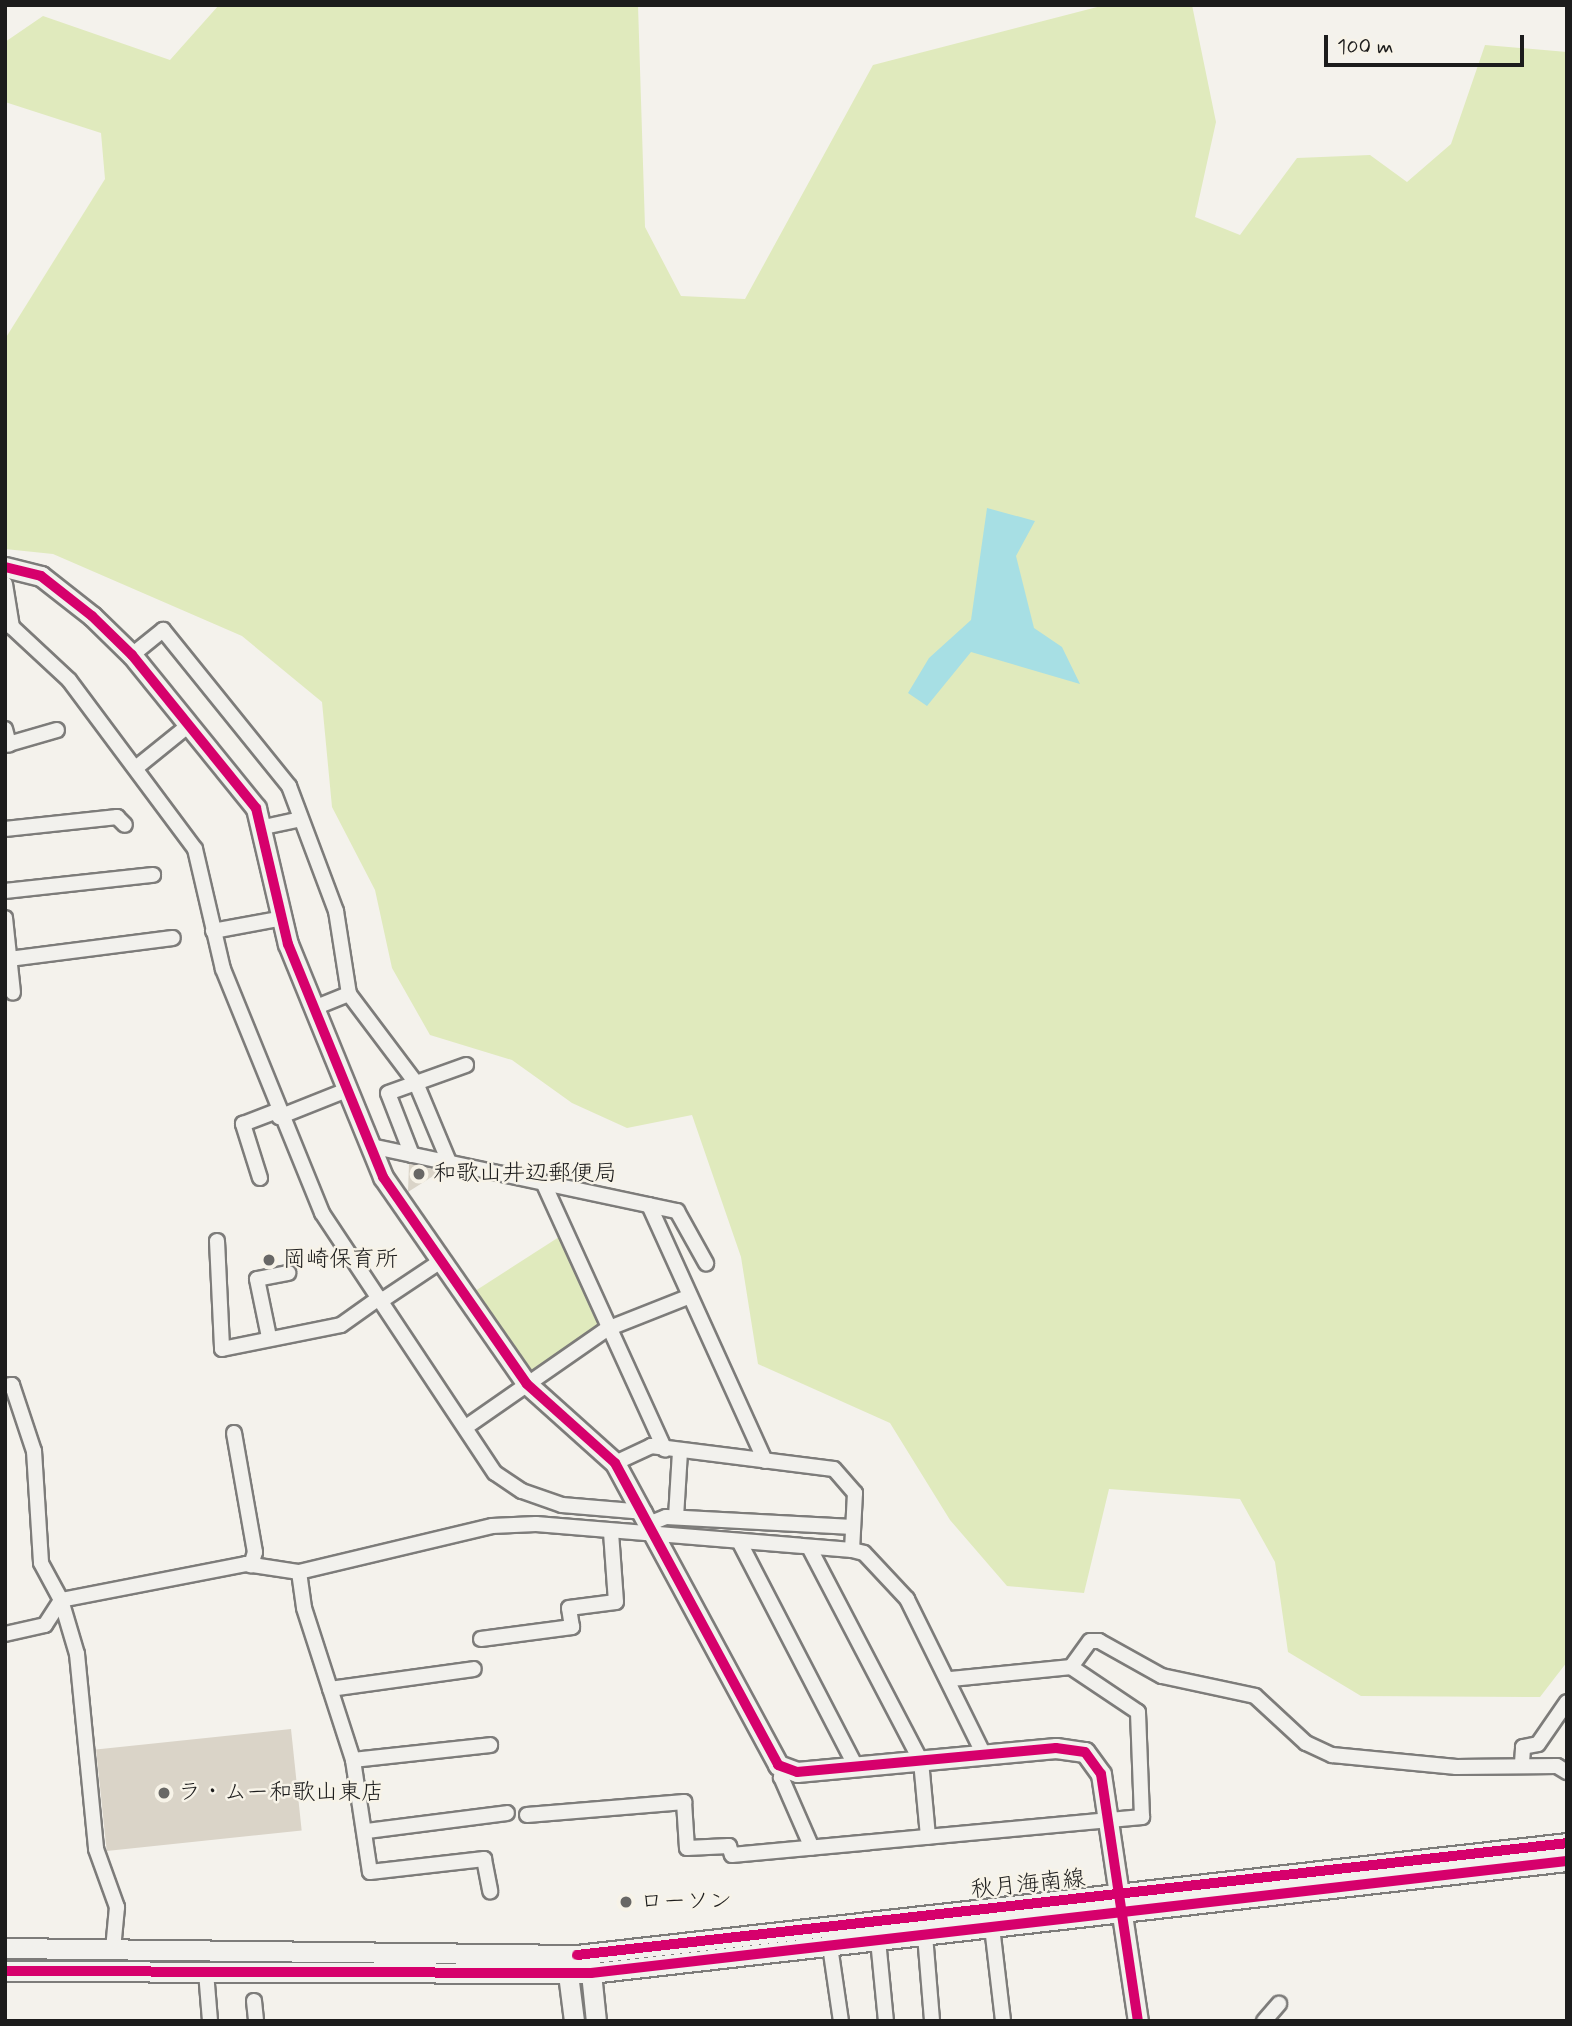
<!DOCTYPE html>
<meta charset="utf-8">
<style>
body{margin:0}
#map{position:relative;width:1572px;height:2026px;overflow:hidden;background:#f4f2ec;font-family:Mynerve,"Klee One",sans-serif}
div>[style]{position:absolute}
.green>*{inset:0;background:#e0eabd}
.water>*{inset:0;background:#a7dfe4}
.building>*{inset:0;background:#dad4c8;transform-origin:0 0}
.roads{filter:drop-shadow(2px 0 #7d7c7a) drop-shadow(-2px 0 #7d7c7a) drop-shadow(0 2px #7d7c7a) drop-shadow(0 -2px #7d7c7a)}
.street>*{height:14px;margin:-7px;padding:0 7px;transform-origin:7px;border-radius:7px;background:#f2f1ed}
.secondary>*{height:19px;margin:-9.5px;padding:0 9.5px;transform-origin:9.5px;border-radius:9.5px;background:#f2f1ed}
.cycleway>*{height:10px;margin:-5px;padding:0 5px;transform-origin:5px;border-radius:5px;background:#d6006c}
.dots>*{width:19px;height:19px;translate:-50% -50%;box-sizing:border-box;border:4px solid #f7f3e8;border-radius:50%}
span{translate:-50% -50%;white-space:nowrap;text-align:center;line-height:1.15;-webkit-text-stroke:5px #f7f3e8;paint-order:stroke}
.poi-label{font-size:23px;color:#1c1c1c}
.left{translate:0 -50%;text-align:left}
.street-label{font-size:23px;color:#1c1c1c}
.frame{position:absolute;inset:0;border:7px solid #1c1c1c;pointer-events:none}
.scale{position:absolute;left:1324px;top:35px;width:200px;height:32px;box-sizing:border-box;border:4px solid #1c1c1c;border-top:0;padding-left:9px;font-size:21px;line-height:24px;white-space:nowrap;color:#1c1c1c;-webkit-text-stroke:5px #f7f3e8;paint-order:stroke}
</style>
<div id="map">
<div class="green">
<i style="clip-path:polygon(219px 5px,638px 5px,645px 227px,681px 296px,745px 299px,873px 65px,1105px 5px,1192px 5px,1216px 122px,1195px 217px,1240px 235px,1297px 158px,1370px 155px,1407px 182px,1451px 144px,1485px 45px,1567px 52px,1567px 1662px,1540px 1697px,1361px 1696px,1288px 1652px,1275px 1562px,1240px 1499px,1109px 1489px,1084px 1593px,1007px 1586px,950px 1520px,890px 1423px,758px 1364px,741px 1257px,692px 1115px,627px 1128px,572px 1103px,512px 1060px,430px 1035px,392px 968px,375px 890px,332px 807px,322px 702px,242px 636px,53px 554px,5px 549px,5px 339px,105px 179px,101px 133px,5px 102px,5px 42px,43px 16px,170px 60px)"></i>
<i style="clip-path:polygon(559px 1237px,600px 1326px,533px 1375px,472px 1293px)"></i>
</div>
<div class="water">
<i style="clip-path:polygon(987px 508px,1035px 521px,1016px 556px,1034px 628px,1062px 647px,1080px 684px,971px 652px,927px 706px,908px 693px,929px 658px,971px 620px)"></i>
</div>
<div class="building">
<i style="clip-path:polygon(409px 1164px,410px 1164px,441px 1171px,408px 1192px)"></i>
<i style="left:291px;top:1729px;width:102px;height:196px;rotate:84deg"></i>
</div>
<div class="roads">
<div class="street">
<i style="left:5px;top:584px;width:44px;rotate:80.8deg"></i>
<i style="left:12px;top:627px;width:78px;rotate:42.9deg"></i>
<i style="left:69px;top:680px;width:211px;rotate:53.3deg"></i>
<i style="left:195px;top:849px;width:123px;rotate:76.9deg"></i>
<i style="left:223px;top:969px;width:263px;rotate:67.9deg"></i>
<i style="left:322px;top:1213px;width:312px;rotate:56.4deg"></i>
<i style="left:495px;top:1473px;width:32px;rotate:34deg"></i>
<i style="left:522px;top:1491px;width:42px;rotate:19.3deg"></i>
<i style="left:562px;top:1505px;width:83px;rotate:4.8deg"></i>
<i style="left:132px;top:655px;width:40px;rotate:-39deg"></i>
<i style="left:163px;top:630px;width:201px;rotate:51.1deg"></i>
<i style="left:289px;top:786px;width:134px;rotate:69.4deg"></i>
<i style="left:336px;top:911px;width:84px;rotate:81.1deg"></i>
<i style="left:349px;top:994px;width:111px;rotate:53deg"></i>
<i style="left:416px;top:1083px;width:86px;rotate:67.3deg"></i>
<i style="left:5px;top:729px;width:16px;rotate:75deg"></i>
<i style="left:5px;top:745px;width:54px;rotate:-16.1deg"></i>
<i style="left:137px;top:767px;width:67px;rotate:-38.9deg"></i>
<i style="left:264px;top:827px;width:34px;rotate:-12deg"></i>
<i style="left:5px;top:829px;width:113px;rotate:-6.1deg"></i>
<i style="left:117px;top:817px;width:11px;rotate:45deg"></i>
<i style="left:5px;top:891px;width:149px;rotate:-6.2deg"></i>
<i style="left:5px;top:918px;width:75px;rotate:83.9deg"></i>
<i style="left:213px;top:931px;width:71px;rotate:-10.5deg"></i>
<i style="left:9px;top:959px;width:165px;rotate:-7.3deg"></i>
<i style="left:314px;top:1008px;width:38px;rotate:-22deg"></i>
<i style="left:279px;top:1117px;width:73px;rotate:-21.7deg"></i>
<i style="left:371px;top:1146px;width:313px;rotate:12deg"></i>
<i style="left:677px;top:1211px;width:60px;rotate:60.9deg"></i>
<i style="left:412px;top:1155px;width:66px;rotate:-111.2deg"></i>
<i style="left:388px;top:1093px;width:83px;rotate:-19.7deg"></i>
<i style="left:260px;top:1178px;width:57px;rotate:-107.5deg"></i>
<i style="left:243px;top:1124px;width:36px;rotate:-21deg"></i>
<i style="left:543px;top:1182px;width:294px;rotate:65.5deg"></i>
<i style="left:649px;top:1205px;width:281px;rotate:65.6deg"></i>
<i style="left:217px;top:1241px;width:108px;rotate:87.3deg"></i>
<i style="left:222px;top:1349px;width:121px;rotate:-11.4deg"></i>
<i style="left:341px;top:1325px;width:47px;rotate:-35.4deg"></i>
<i style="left:381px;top:1301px;width:72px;rotate:-33.7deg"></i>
<i style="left:269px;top:1337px;width:59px;rotate:-101.7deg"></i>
<i style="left:257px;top:1279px;width:32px;rotate:-11deg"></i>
<i style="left:5px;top:1386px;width:7px;rotate:-8deg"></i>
<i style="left:12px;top:1385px;width:70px;rotate:71.6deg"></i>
<i style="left:34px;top:1451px;width:112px;rotate:86.4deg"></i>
<i style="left:41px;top:1563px;width:42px;rotate:61.6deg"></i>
<i style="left:61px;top:1600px;width:56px;rotate:73.5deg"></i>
<i style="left:77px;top:1654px;width:196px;rotate:84.4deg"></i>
<i style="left:96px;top:1849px;width:62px;rotate:70.1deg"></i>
<i style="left:117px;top:1907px;width:42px;rotate:95.4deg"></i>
<i style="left:466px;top:1427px;width:172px;rotate:-34.8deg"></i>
<i style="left:607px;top:1329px;width:87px;rotate:-21.6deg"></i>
<i style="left:234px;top:1433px;width:121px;rotate:80deg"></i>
<i style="left:255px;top:1552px;width:14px;rotate:107deg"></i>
<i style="left:615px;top:1463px;width:40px;rotate:-25deg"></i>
<i style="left:651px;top:1446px;width:184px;rotate:7.2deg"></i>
<i style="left:834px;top:1469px;width:32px;rotate:49deg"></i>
<i style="left:855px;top:1493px;width:57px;rotate:93deg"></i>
<i style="left:676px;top:1517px;width:65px;rotate:-86.5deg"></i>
<i style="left:651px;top:1523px;width:16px;rotate:-22deg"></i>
<i style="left:666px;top:1517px;width:187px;rotate:3.1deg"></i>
<i style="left:740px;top:1543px;width:252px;rotate:62.6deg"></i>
<i style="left:809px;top:1547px;width:242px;rotate:62.4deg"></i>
<i style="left:921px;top:1761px;width:76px;rotate:84.7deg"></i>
<i style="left:299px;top:1572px;width:36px;rotate:82deg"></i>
<i style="left:304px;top:1608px;width:160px;rotate:72.1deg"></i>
<i style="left:353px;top:1760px;width:113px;rotate:81.4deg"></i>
<i style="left:370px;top:1872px;width:115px;rotate:-6.5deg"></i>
<i style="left:484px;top:1859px;width:33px;rotate:79deg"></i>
<i style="left:61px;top:1600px;width:188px;rotate:-11deg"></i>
<i style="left:246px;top:1564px;width:54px;rotate:8.6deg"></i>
<i style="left:299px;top:1572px;width:198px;rotate:-13.4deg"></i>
<i style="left:492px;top:1526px;width:44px;rotate:-2.6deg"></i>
<i style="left:536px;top:1524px;width:317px;rotate:4.7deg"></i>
<i style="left:852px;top:1550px;width:12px;rotate:14deg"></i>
<i style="left:864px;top:1553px;width:63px;rotate:46.9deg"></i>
<i style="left:907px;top:1599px;width:174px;rotate:63.7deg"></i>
<i style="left:5px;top:1634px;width:41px;rotate:-12.7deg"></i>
<i style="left:45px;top:1625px;width:30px;rotate:-57deg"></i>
<i style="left:481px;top:1639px;width:92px;rotate:-7.5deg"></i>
<i style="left:572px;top:1627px;width:19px;rotate:-99deg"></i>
<i style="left:569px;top:1608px;width:47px;rotate:-7.3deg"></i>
<i style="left:616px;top:1602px;width:70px;rotate:-94.1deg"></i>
<i style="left:951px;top:1679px;width:121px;rotate:-5.7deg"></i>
<i style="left:1071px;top:1667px;width:32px;rotate:-54deg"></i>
<i style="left:1090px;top:1641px;width:9px"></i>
<i style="left:1099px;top:1641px;width:72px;rotate:29.1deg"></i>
<i style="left:1162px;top:1676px;width:95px;rotate:12.1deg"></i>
<i style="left:1255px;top:1696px;width:69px;rotate:42.7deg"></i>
<i style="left:1306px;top:1743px;width:29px;rotate:25deg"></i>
<i style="left:1332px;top:1755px;width:125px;rotate:5.5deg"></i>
<i style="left:1456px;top:1767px;width:101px;rotate:-0.6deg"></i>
<i style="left:1557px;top:1766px;width:12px;rotate:31deg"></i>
<i style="left:330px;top:1689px;width:145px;rotate:-7.9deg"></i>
<i style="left:353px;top:1760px;width:138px;rotate:-6.2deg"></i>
<i style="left:1522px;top:1763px;width:16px;rotate:-86deg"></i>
<i style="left:1523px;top:1747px;width:15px;rotate:-11deg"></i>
<i style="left:1538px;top:1744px;width:51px;rotate:-55.4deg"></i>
<i style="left:784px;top:1769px;width:9px;rotate:111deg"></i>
<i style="left:781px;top:1777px;width:77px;rotate:66.4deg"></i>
<i style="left:527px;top:1815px;width:158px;rotate:-4.7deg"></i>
<i style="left:684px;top:1802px;width:46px;rotate:86.3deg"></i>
<i style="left:687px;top:1848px;width:42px;rotate:-2.7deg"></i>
<i style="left:729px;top:1846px;width:9px;rotate:72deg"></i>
<i style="left:732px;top:1855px;width:412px;rotate:-5.3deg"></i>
<i style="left:1142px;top:1817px;width:105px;rotate:-92.2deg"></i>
<i style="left:1138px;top:1712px;width:81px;rotate:-146.1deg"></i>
<i style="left:367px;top:1831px;width:141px;rotate:-7.3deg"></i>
<i style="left:992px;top:1927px;width:95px;rotate:83.3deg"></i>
<i style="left:925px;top:1935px;width:86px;rotate:85.3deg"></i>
<i style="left:878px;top:1940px;width:81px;rotate:84.4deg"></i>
<i style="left:830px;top:1946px;width:76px;rotate:81.7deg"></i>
<i style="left:206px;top:1972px;width:49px;rotate:85.3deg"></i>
<i style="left:254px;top:2001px;width:20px;rotate:84deg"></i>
<i style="left:1264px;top:2021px;width:23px;rotate:-49deg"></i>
</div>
<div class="secondary">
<i style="left:5px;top:567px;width:37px;rotate:14deg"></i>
<i style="left:41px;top:576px;width:65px;rotate:38.1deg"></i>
<i style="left:92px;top:616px;width:56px;rotate:44.3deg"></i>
<i style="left:132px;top:655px;width:197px;rotate:51deg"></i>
<i style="left:256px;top:808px;width:140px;rotate:76.8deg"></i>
<i style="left:288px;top:944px;width:252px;rotate:67.8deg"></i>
<i style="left:383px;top:1177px;width:252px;rotate:55.2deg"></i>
<i style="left:527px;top:1384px;width:118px;rotate:41.9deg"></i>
<i style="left:615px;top:1463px;width:343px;rotate:61.6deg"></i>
<i style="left:778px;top:1765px;width:20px;rotate:20deg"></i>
<i style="left:797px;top:1772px;width:260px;rotate:-5.3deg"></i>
<i style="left:1056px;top:1748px;width:29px;rotate:8deg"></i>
<i style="left:1085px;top:1752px;width:27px;rotate:54deg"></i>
<i style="left:1101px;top:1774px;width:250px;rotate:81.5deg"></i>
<i style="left:5px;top:1948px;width:572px;rotate:0.7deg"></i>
<i style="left:577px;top:1955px;width:996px;rotate:-6.45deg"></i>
<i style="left:573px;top:1963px;width:12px;rotate:114deg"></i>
<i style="left:568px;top:1974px;width:47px;rotate:82.7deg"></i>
<i style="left:584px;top:1964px;width:11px;rotate:52deg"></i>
<i style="left:591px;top:1973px;width:48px;rotate:84.1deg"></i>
<i style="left:5px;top:1971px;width:586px;rotate:0.2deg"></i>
<i style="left:591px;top:1973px;width:982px;rotate:-6.55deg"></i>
</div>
</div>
<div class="cycleway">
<i style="left:5px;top:567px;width:37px;rotate:14deg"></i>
<i style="left:41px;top:576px;width:65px;rotate:38.1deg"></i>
<i style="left:92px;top:616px;width:56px;rotate:44.3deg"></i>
<i style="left:132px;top:655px;width:197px;rotate:51deg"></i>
<i style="left:256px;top:808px;width:140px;rotate:76.8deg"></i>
<i style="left:288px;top:944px;width:252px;rotate:67.8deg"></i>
<i style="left:383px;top:1177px;width:252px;rotate:55.2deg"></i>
<i style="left:527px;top:1384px;width:118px;rotate:41.9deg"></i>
<i style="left:615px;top:1463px;width:343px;rotate:61.6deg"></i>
<i style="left:778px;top:1765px;width:20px;rotate:20deg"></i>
<i style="left:797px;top:1772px;width:260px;rotate:-5.3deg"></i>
<i style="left:1056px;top:1748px;width:29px;rotate:8deg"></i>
<i style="left:1085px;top:1752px;width:27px;rotate:54deg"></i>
<i style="left:1101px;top:1774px;width:250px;rotate:81.5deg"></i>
<i style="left:577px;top:1955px;width:996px;rotate:-6.45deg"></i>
<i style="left:5px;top:1971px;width:586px;rotate:0.2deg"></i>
<i style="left:591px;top:1973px;width:982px;rotate:-6.55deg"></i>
</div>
<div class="dots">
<i style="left:419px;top:1174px;background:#686765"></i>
<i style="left:269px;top:1260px;background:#686765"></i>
<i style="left:164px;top:1793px;background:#686765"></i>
<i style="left:626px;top:1902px;background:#686765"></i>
</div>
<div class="poi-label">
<span class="left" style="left:433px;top:1174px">和歌山井辺郵便局</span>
<span class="left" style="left:283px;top:1260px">岡崎保育所</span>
<span class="left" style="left:178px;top:1793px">ラ・ムー和歌山東店</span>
<span class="left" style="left:640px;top:1902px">ローソン</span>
</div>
<div class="street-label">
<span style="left:1028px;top:1885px;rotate:-6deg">秋月海南線</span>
</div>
<div class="frame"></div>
<div class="scale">100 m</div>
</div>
